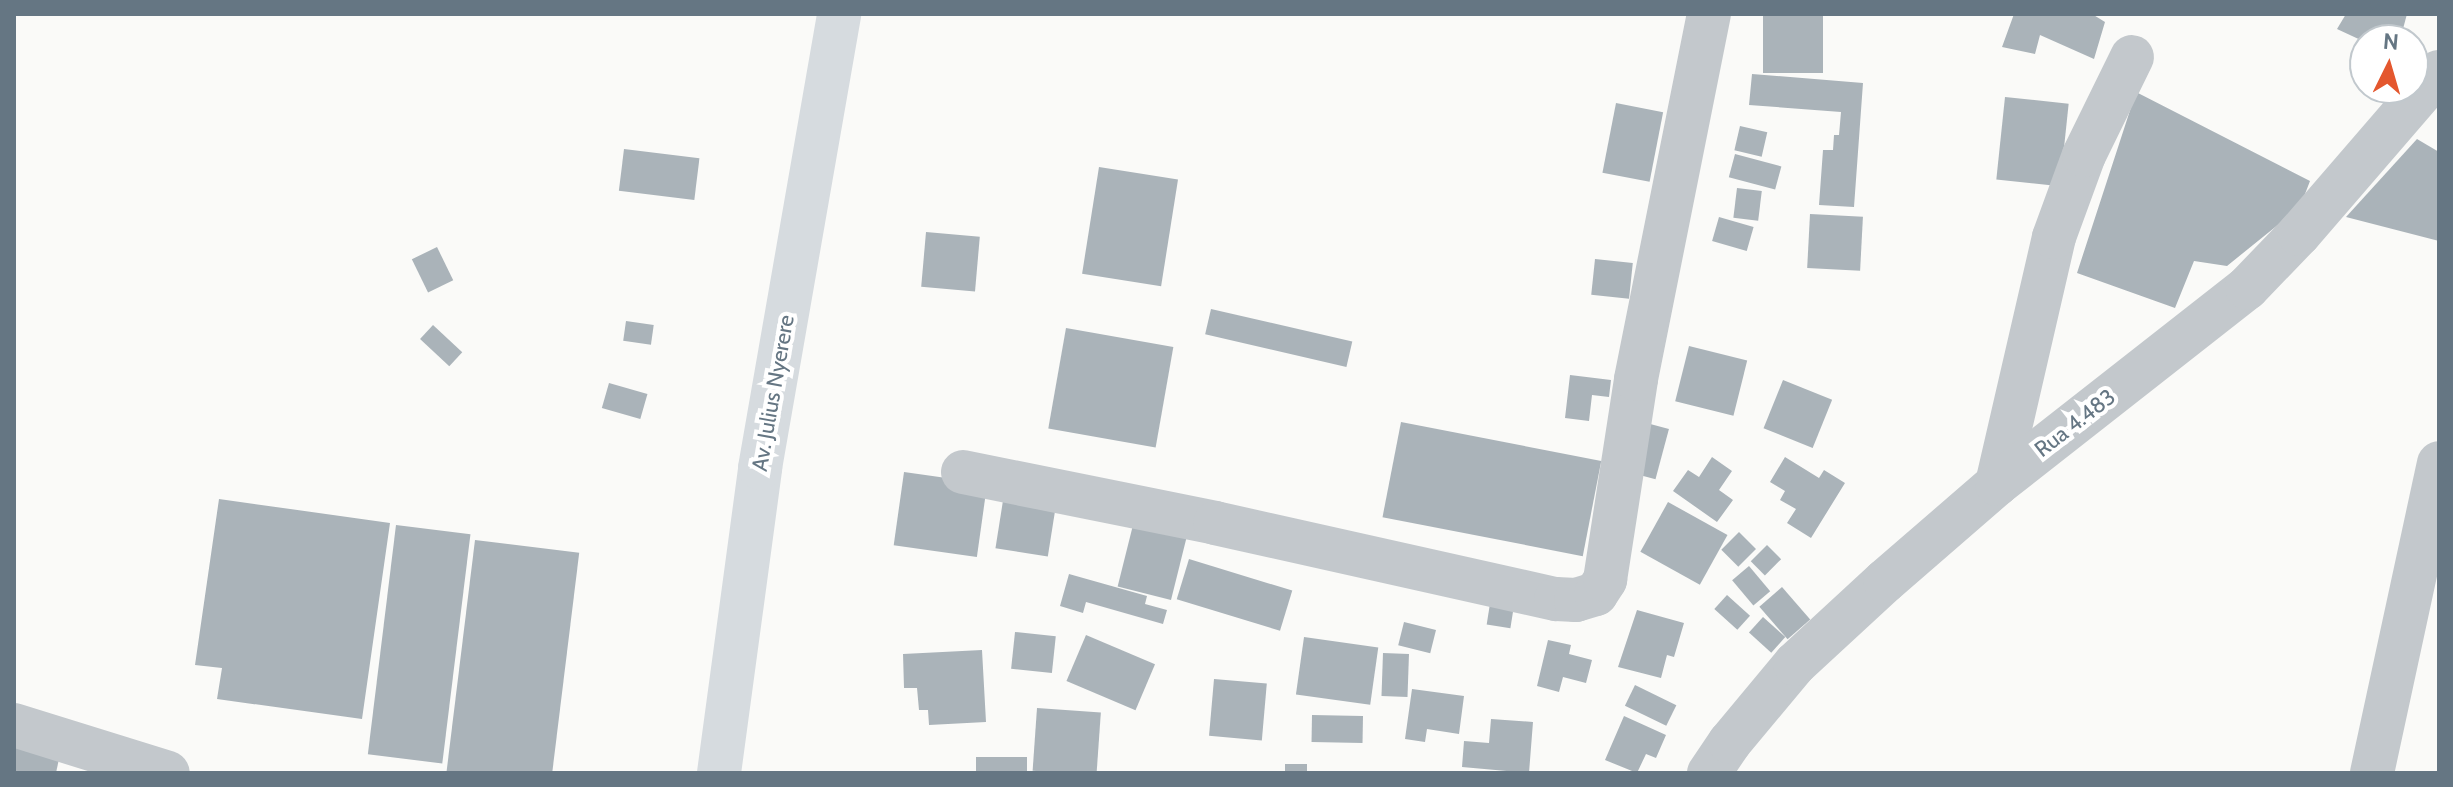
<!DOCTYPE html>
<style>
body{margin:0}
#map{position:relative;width:2453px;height:787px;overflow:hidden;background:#fafaf8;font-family:Cabin,sans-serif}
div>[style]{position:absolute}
.building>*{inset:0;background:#aab3b9;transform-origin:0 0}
.minor>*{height:44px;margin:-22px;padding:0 22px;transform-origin:22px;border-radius:22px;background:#c3c8cc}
.major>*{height:44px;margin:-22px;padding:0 22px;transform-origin:22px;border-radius:22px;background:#d6dbdf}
span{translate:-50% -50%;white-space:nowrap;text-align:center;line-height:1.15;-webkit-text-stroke:8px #fff;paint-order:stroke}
.street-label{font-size:22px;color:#657683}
.frame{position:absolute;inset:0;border:16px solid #657683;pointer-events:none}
.north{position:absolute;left:2349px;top:24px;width:80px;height:80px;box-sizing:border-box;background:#fff;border:2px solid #c1c8cd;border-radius:50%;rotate:5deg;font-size:22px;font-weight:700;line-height:32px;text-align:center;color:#657683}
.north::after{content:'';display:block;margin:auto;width:28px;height:36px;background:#e4572e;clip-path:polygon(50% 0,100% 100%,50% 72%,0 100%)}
</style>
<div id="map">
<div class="building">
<i style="left:1763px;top:14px;width:60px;height:59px"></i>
<i style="clip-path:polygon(2014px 14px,2092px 14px,2105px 22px,2094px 59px,2040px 35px,2035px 54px,2002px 47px)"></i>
<i style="clip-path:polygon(2346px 14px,2407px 14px,2400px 40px,2365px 42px,2337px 29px)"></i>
<i style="clip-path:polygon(1752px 74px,1863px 83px,1854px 207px,1819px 205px,1823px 150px,1833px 150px,1834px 135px,1839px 135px,1841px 112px,1749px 105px)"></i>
<i style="clip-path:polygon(2136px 92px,2310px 181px,2300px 207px,2227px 266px,2194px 261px,2175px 308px,2077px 273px)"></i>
<i style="left:2005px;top:97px;width:64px;height:83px;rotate:6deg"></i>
<i style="left:1616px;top:103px;width:48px;height:71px;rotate:11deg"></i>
<i style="left:1740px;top:126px;width:28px;height:25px;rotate:13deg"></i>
<i style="clip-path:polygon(2417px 139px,2439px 152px,2439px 241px,2346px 217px)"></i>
<i style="left:624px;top:149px;width:76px;height:42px;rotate:7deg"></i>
<i style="left:1735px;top:154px;width:48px;height:24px;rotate:15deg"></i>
<i style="left:1099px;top:167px;width:80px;height:108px;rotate:9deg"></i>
<i style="left:1737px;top:188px;width:25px;height:30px;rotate:7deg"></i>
<i style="left:1810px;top:214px;width:53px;height:54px;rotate:3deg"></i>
<i style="left:1719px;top:217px;width:36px;height:25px;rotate:16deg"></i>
<i style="left:926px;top:232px;width:54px;height:55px;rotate:5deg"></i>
<i style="left:437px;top:247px;width:37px;height:28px;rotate:64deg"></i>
<i style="left:1595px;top:259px;width:38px;height:36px;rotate:6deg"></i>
<i style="left:1211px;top:309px;width:145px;height:26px;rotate:13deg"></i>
<i style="left:626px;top:321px;width:28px;height:20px;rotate:8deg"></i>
<i style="left:433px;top:325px;width:40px;height:19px;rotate:43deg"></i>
<i style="left:1066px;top:328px;width:109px;height:102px;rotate:10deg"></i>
<i style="left:1689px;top:346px;width:60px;height:57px;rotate:14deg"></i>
<i style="clip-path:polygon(1570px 375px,1611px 380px,1609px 397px,1592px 395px,1589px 421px,1565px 418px)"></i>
<i style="left:1783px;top:380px;width:53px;height:52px;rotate:22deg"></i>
<i style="left:609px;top:383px;width:40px;height:26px;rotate:16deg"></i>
<i style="left:1639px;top:421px;width:31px;height:52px;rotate:15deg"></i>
<i style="left:1401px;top:422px;width:204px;height:97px;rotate:11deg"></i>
<i style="clip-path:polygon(1712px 457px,1732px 471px,1719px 490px,1733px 500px,1717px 522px,1673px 491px,1688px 470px,1699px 477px)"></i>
<i style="clip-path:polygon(1785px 457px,1819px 478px,1824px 470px,1845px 483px,1811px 538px,1787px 523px,1796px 509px,1780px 500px,1785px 491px,1770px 482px)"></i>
<i style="left:904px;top:472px;width:84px;height:74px;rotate:8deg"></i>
<i style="left:1005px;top:488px;width:53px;height:61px;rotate:9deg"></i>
<i style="clip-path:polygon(219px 499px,390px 523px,362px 719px,217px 699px,222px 668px,195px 665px)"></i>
<i style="left:1668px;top:502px;width:68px;height:57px;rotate:29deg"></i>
<i style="left:1137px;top:509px;width:55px;height:80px;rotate:14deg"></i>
<i style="left:396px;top:525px;width:75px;height:231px;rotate:7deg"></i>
<i style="left:1739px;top:532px;width:24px;height:25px;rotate:45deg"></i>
<i style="left:475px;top:540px;width:105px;height:234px;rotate:7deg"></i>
<i style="left:1767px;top:545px;width:20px;height:23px;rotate:45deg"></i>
<i style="left:1189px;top:559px;width:108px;height:42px;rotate:17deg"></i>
<i style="left:1749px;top:566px;width:33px;height:22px;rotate:50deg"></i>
<i style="clip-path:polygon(1069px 574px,1147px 596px,1145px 604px,1167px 610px,1163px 624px,1086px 602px,1083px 613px,1060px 606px)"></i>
<i style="left:1782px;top:587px;width:43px;height:30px;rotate:49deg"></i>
<i style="left:1492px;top:591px;width:24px;height:34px;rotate:9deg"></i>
<i style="left:1727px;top:595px;width:31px;height:19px;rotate:42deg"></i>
<i style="clip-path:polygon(1637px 610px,1684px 623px,1674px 657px,1667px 655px,1661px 678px,1618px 667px)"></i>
<i style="left:1763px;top:617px;width:30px;height:21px;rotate:42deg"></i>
<i style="left:1404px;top:622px;width:33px;height:24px;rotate:14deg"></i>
<i style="left:1015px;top:632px;width:41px;height:37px;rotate:6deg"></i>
<i style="left:1086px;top:635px;width:75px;height:50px;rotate:23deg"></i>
<i style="left:1304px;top:637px;width:75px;height:58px;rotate:8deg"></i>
<i style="clip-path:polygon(1548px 640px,1571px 645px,1569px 654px,1592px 660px,1586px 683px,1563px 677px,1559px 692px,1537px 686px)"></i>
<i style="clip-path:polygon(982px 650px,986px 722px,929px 725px,928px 710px,919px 710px,917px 688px,904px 688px,903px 654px)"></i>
<i style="left:1383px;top:653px;width:26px;height:43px;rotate:2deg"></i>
<i style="left:1214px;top:679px;width:53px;height:57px;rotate:5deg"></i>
<i style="left:1635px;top:685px;width:46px;height:23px;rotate:26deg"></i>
<i style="clip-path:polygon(1412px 689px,1464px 696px,1459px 734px,1427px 729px,1425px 742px,1405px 739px)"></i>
<i style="left:1037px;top:708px;width:64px;height:63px;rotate:4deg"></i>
<i style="left:1312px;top:715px;width:51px;height:27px;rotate:1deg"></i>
<i style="clip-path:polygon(1624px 716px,1666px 735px,1656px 758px,1646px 754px,1637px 773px,1605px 760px)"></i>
<i style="clip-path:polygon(1491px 719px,1533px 722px,1529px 773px,1462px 767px,1464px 741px,1489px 743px)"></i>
<i style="clip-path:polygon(14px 744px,60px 754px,56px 773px,14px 773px)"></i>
<i style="left:976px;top:757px;width:51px;height:16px"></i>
<i style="left:1285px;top:764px;width:22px;height:9px"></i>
</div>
<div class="minor">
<i style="left:963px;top:472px;width:257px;rotate:11.4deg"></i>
<i style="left:1215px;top:523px;width:349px;rotate:12.6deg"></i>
<i style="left:1556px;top:599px;width:20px;rotate:3deg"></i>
<i style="left:1576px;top:600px;width:21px;rotate:-17deg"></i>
<i style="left:1596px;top:594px;width:17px;rotate:-57deg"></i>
<i style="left:1605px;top:580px;width:203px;rotate:-81.2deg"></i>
<i style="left:1636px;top:379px;width:372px;rotate:-78.7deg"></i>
<i style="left:1997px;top:484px;width:253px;rotate:-77deg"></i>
<i style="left:2054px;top:237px;width:87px;rotate:-69.9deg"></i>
<i style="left:2084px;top:155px;width:109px;rotate:-63.9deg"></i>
<i style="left:14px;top:725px;width:161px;rotate:17.3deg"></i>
<i style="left:1709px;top:773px;width:37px;rotate:-56deg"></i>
<i style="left:1730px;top:742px;width:102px;rotate:-50.2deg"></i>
<i style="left:1795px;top:664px;width:122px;rotate:-42.7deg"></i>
<i style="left:1885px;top:581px;width:148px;rotate:-40.9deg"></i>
<i style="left:1997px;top:484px;width:318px;rotate:-38.1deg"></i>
<i style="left:2247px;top:288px;width:75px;rotate:-46.1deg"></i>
<i style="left:2299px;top:234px;width:214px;rotate:-49.2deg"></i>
<i style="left:2372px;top:773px;width:317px;rotate:-77.8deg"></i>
</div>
<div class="major">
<i style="left:719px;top:773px;width:308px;rotate:-82.3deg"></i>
<i style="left:760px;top:468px;width:461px;rotate:-80.1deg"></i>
</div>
<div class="street-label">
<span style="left:773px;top:393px;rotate:-80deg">Av. Julius Nyerere</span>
<span style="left:2075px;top:423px;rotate:-38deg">Rua 4.483</span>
</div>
<div class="frame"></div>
<div class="north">N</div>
</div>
